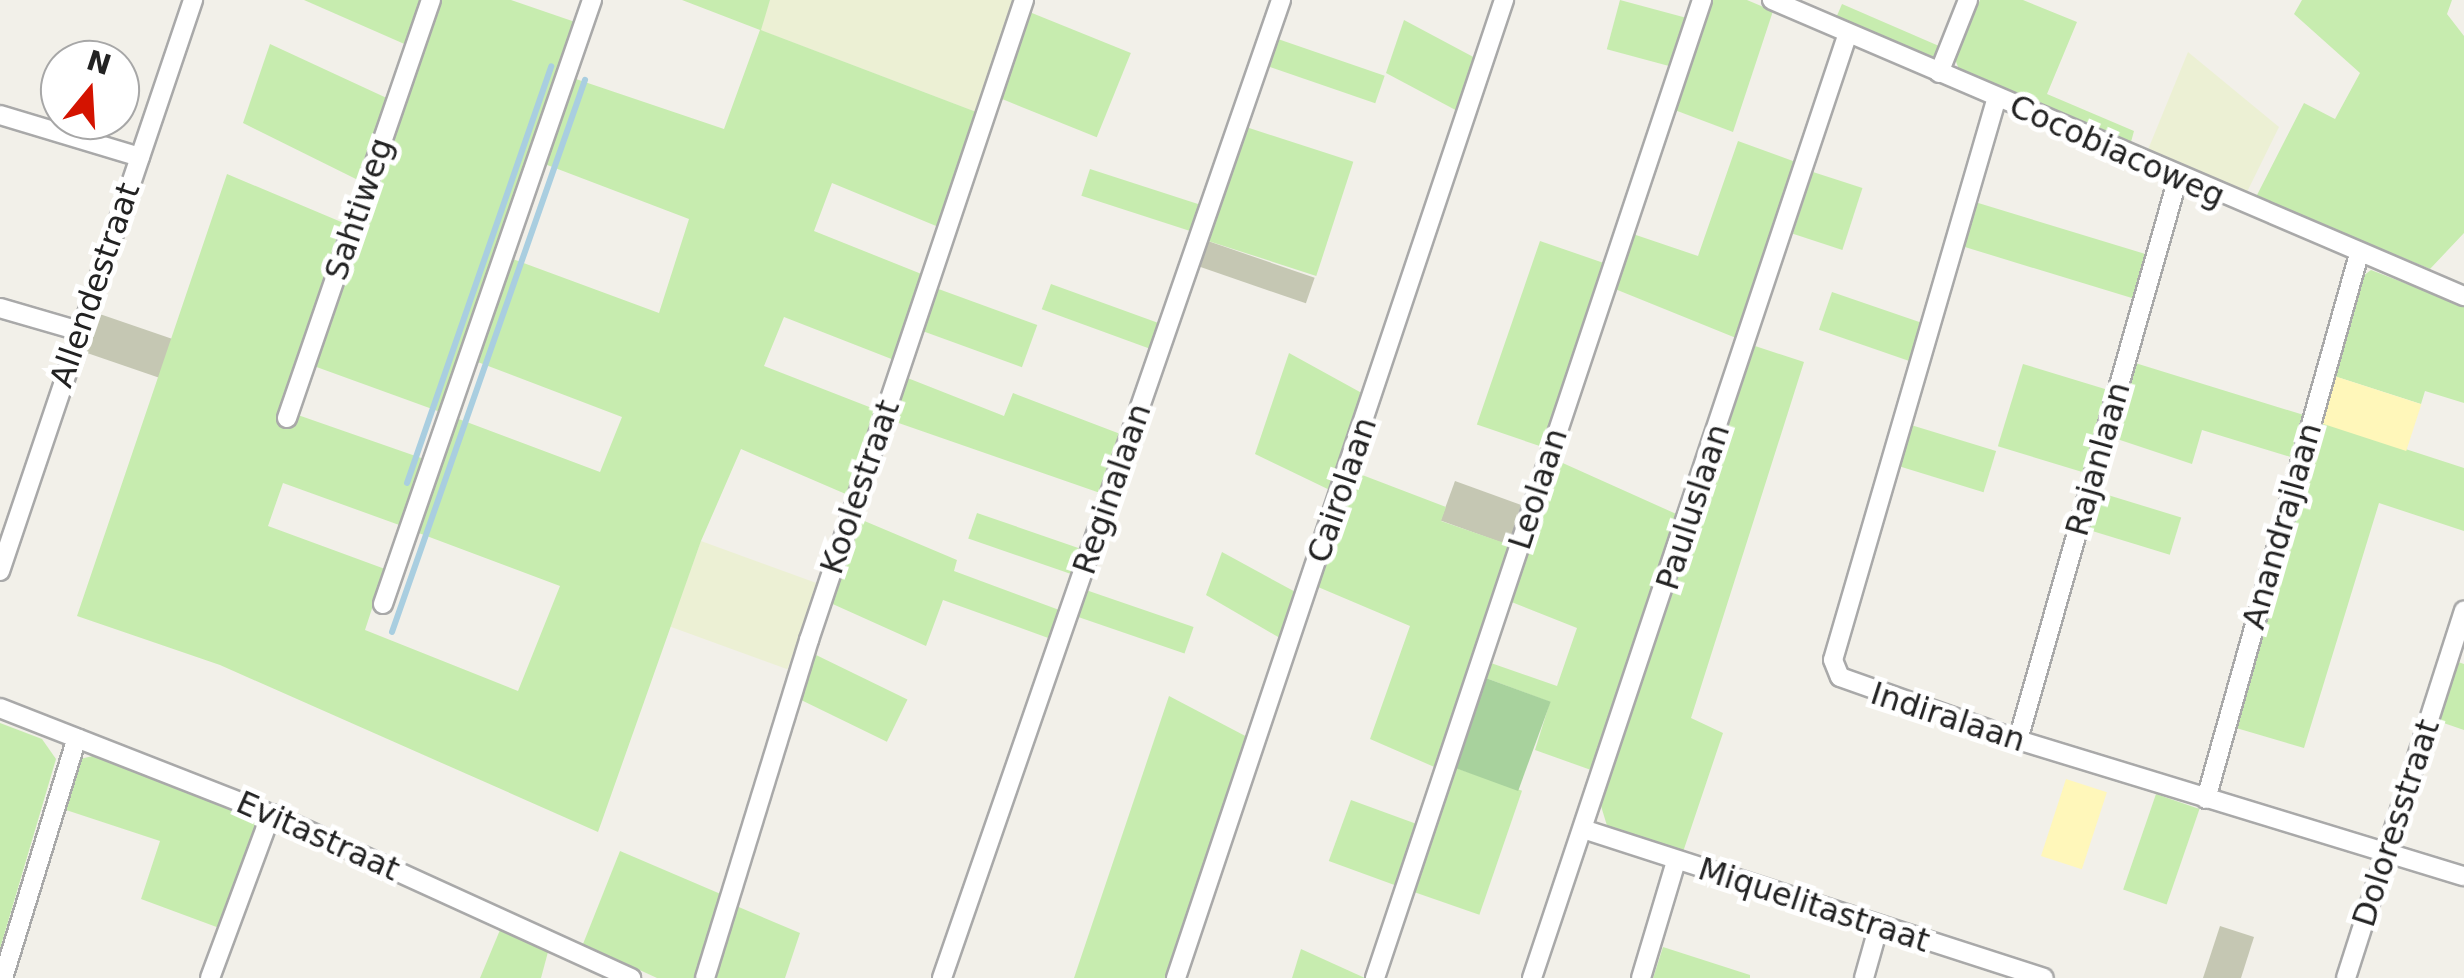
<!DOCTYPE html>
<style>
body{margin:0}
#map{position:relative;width:2464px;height:978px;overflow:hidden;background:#f2f0e9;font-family:"DejaVu Sans",sans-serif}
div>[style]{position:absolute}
.construction>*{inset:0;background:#c5c7b3;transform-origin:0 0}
.farmland>*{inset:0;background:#ecf0d4;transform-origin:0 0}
.grass>*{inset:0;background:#c7ecaf;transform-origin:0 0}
.forest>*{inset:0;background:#a8d29d;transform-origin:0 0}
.sand>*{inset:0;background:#fff7ba;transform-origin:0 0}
.stream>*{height:6px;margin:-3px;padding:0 3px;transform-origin:3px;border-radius:3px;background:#a9cee0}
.roads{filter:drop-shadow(2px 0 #a9a9a9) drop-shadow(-2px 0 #a9a9a9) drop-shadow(0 2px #a9a9a9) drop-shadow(0 -2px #a9a9a9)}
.street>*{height:18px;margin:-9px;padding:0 9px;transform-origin:9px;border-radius:9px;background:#fff}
span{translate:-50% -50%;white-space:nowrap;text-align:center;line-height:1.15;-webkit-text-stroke:10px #fff;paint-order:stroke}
.street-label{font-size:32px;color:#222}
.north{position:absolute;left:40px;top:40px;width:100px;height:100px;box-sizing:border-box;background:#fff;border:2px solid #a7a7a7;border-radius:50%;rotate:18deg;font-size:28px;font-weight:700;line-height:40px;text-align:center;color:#222}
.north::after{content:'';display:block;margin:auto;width:35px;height:45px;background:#d41300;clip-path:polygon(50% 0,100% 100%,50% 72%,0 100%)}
</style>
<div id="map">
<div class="construction">
<i style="left:1205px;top:240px;width:116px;height:27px;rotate:19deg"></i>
<i style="left:91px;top:311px;width:87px;height:41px;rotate:19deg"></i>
<i style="left:1455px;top:481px;width:77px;height:42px;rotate:20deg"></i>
<i style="clip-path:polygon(2220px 926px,2254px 937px,2241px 978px,2203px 978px)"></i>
</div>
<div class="farmland">
<i style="clip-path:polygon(770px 0,1018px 0,979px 113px,760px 30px)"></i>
<i style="clip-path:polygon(2188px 52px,2279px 127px,2247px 192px,2147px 152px)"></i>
<i style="left:701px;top:541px;width:125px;height:91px;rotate:20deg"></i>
</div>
<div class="grass">
<i style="clip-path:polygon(304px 0,425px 0,409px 46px)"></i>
<i style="clip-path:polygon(437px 0,511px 0,578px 23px,446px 414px,311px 365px)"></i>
<i style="clip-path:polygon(682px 0,770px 0,761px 30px,979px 113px,941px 228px,832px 183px,814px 231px,924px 275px,894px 360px,784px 317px,764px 366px,877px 410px,848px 495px,741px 449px,701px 541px,598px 832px,220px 665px,77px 616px,227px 174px,346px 224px,295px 414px,427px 460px,402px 526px,283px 483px,268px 526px,385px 569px,365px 630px,518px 691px,560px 586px,416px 532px,456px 418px,600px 472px,622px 417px,475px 361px,510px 258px,659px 313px,689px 219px,542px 163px,573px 78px,724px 129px,760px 30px)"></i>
<i style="left:1620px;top:0;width:73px;height:51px;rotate:15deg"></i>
<i style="clip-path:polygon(1708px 0,1747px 0,1773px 11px,1733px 132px,1672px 109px)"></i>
<i style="clip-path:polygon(1980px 0,2023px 0,2077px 22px,2047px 94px,2134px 131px,2131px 142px,1960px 72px,1955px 59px)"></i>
<i style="clip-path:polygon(2302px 0,2452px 0,2447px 14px,2464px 36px,2464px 233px,2430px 269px,2256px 197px,2304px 103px,2335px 119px,2360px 73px,2294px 14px)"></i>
<i style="clip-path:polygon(1842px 4px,1939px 46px,1935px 55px,1929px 59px,1836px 18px)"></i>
<i style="left:1027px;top:11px;width:112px;height:91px;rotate:22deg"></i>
<i style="clip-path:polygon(1404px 20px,1479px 60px,1463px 114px,1386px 73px)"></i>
<i style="left:1275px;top:38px;width:116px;height:29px;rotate:19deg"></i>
<i style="clip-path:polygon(270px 44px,391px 100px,362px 182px,243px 123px)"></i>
<i style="left:1243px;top:126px;width:116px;height:120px;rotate:18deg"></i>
<i style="clip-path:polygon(1738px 141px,1801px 164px,1741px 340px,1615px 289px,1633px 234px,1698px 256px)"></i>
<i style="left:1090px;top:169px;width:116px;height:28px;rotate:18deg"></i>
<i style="left:1813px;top:172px;width:52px;height:65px;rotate:18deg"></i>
<i style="left:1975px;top:202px;width:179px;height:46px;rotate:17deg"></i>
<i style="left:1540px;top:241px;width:72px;height:194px;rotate:19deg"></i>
<i style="clip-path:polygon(2371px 270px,2464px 306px,2464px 403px,2425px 391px,2421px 404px,2331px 375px,2359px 279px)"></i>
<i style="left:1051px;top:284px;width:118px;height:27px;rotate:20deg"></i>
<i style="left:933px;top:287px;width:111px;height:45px;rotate:20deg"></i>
<i style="left:1832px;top:292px;width:97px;height:40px;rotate:19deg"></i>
<i style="clip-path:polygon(1755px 346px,1804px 362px,1691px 718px,1723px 733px,1682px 855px,1608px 829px,1601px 806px)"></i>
<i style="clip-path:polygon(1289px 353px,1369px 397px,1336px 493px,1255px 454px)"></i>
<i style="clip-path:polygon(2132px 362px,2307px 416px,2294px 458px,2202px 430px,2192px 464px,2111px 437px)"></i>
<i style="left:2023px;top:364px;width:90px;height:86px;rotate:17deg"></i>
<i style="clip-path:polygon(905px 377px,1004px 416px,1013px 393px,1123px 435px,1103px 494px,890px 420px)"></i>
<i style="clip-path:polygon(2310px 418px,2464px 468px,2464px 531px,2379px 503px,2304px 748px,2226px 725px)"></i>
<i style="left:1911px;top:425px;width:89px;height:43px;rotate:17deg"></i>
<i style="clip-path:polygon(1556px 460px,1683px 517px,1625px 693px,1617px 691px,1591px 770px,1535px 750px,1550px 702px,1483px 677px,1488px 662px,1557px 686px,1577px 628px,1509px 601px)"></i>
<i style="clip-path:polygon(1357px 473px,1446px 507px,1441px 521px,1513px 546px,1439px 769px,1370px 739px,1410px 626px,1318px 587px)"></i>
<i style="left:2098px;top:492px;width:87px;height:39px;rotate:17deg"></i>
<i style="left:977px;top:513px;width:111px;height:27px;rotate:19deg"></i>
<i style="clip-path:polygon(855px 517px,957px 560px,954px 571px,1062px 611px,1051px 639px,943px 600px,926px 646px,826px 601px)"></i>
<i style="clip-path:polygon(1222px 552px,1301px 595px,1285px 641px,1206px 595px)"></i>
<i style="left:1083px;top:589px;width:117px;height:28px;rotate:19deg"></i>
<i style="left:814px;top:654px;width:104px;height:47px;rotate:26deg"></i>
<i style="clip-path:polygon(2452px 660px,2464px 664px,2464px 730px,2432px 719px)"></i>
<i style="clip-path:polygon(1169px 696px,1253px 740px,1170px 978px,1074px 978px)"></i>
<i style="clip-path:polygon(0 723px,42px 739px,56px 759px,0 949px)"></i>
<i style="clip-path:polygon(97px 755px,252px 816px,257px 828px,222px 929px,141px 899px,160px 841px,63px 809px,80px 759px)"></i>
<i style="left:1453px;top:767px;width:73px;height:131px;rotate:19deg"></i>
<i style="left:2156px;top:794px;width:46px;height:101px;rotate:19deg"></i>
<i style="left:1351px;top:800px;width:75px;height:65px;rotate:20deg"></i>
<i style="clip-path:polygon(620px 851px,723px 895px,694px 978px,657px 978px,583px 944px)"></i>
<i style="clip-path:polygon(734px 905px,800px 933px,785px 978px,711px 978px)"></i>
<i style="clip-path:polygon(500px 930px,548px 952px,541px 978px,480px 978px)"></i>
<i style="clip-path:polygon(1663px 947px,1750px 975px,1750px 978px,1653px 978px)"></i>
<i style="clip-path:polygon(1301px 949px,1365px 978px,1292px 978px)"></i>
</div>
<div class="forest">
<i style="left:1483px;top:677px;width:72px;height:95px;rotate:20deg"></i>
</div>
<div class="sand">
<i style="left:2331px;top:375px;width:95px;height:49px;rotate:18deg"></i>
<i style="left:2066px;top:779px;width:43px;height:81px;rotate:18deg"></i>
</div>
<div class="stream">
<i style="left:407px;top:483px;width:441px;rotate:-70.9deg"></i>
<i style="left:392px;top:632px;width:585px;rotate:-70.73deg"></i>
</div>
<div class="roads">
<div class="street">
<i style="left:1772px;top:0;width:753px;rotate:23.16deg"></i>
<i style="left:1939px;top:73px;width:79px;rotate:-68.3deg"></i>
<i style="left:1997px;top:97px;width:586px;rotate:106.24deg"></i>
<i style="left:1833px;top:660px;width:18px;rotate:68deg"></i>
<i style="left:1840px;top:677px;width:189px;rotate:19.5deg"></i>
<i style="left:2018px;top:740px;width:466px;rotate:17deg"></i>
<i style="left:0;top:115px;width:146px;rotate:16.7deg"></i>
<i style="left:0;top:308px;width:82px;rotate:16.2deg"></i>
<i style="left:287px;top:418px;width:442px;rotate:-71deg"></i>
<i style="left:0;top:571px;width:603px;rotate:-71.32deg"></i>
<i style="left:383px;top:604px;width:639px;rotate:-70.91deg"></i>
<i style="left:0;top:708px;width:291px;rotate:21.4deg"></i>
<i style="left:271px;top:814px;width:396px;rotate:24.5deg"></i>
<i style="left:2018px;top:740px;width:584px;rotate:-74.11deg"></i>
<i style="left:2206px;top:799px;width:566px;rotate:-74.32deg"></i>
<i style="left:1586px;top:830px;width:481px;rotate:17.9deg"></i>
<i style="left:3px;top:978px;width:251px;rotate:-72.9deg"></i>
<i style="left:210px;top:978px;width:175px;rotate:-69.6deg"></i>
<i style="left:705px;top:978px;width:354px;rotate:-72.9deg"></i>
<i style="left:809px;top:640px;width:675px;rotate:-71.43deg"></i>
<i style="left:942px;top:978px;width:1035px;rotate:-70.88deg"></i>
<i style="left:1176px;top:978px;width:1032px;rotate:-71.46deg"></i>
<i style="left:1375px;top:978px;width:1031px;rotate:-71.51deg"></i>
<i style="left:1532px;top:978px;width:996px;rotate:-71.51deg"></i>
<i style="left:1641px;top:978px;width:122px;rotate:-73.3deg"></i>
<i style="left:1864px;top:978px;width:55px;rotate:-74.2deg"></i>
<i style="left:2346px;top:978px;width:386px;rotate:-72.2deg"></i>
</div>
</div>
<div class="street-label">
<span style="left:2117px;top:151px;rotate:24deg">Cocobiacoweg</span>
<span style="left:359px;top:209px;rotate:-71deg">Sahtiweg</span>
<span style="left:95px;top:285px;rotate:-71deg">Allendestraat</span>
<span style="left:2098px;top:459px;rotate:-74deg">Rajanlaan</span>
<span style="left:860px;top:487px;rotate:-71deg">Koolestraat</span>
<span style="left:1112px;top:489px;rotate:-71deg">Reginalaan</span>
<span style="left:1538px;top:489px;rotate:-72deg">Leolaan</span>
<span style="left:1342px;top:490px;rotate:-71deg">Cairolaan</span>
<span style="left:1693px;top:507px;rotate:-72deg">Pauluslaan</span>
<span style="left:2282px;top:526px;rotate:-74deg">Anandrajlaan</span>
<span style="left:1948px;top:717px;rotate:18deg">Indiralaan</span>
<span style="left:2396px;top:823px;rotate:-72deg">Doloresstraat</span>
<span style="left:318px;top:836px;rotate:24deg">Evitastraat</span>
<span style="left:1814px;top:905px;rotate:18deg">Miquelitastraat</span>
</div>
<div class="north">N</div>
</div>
